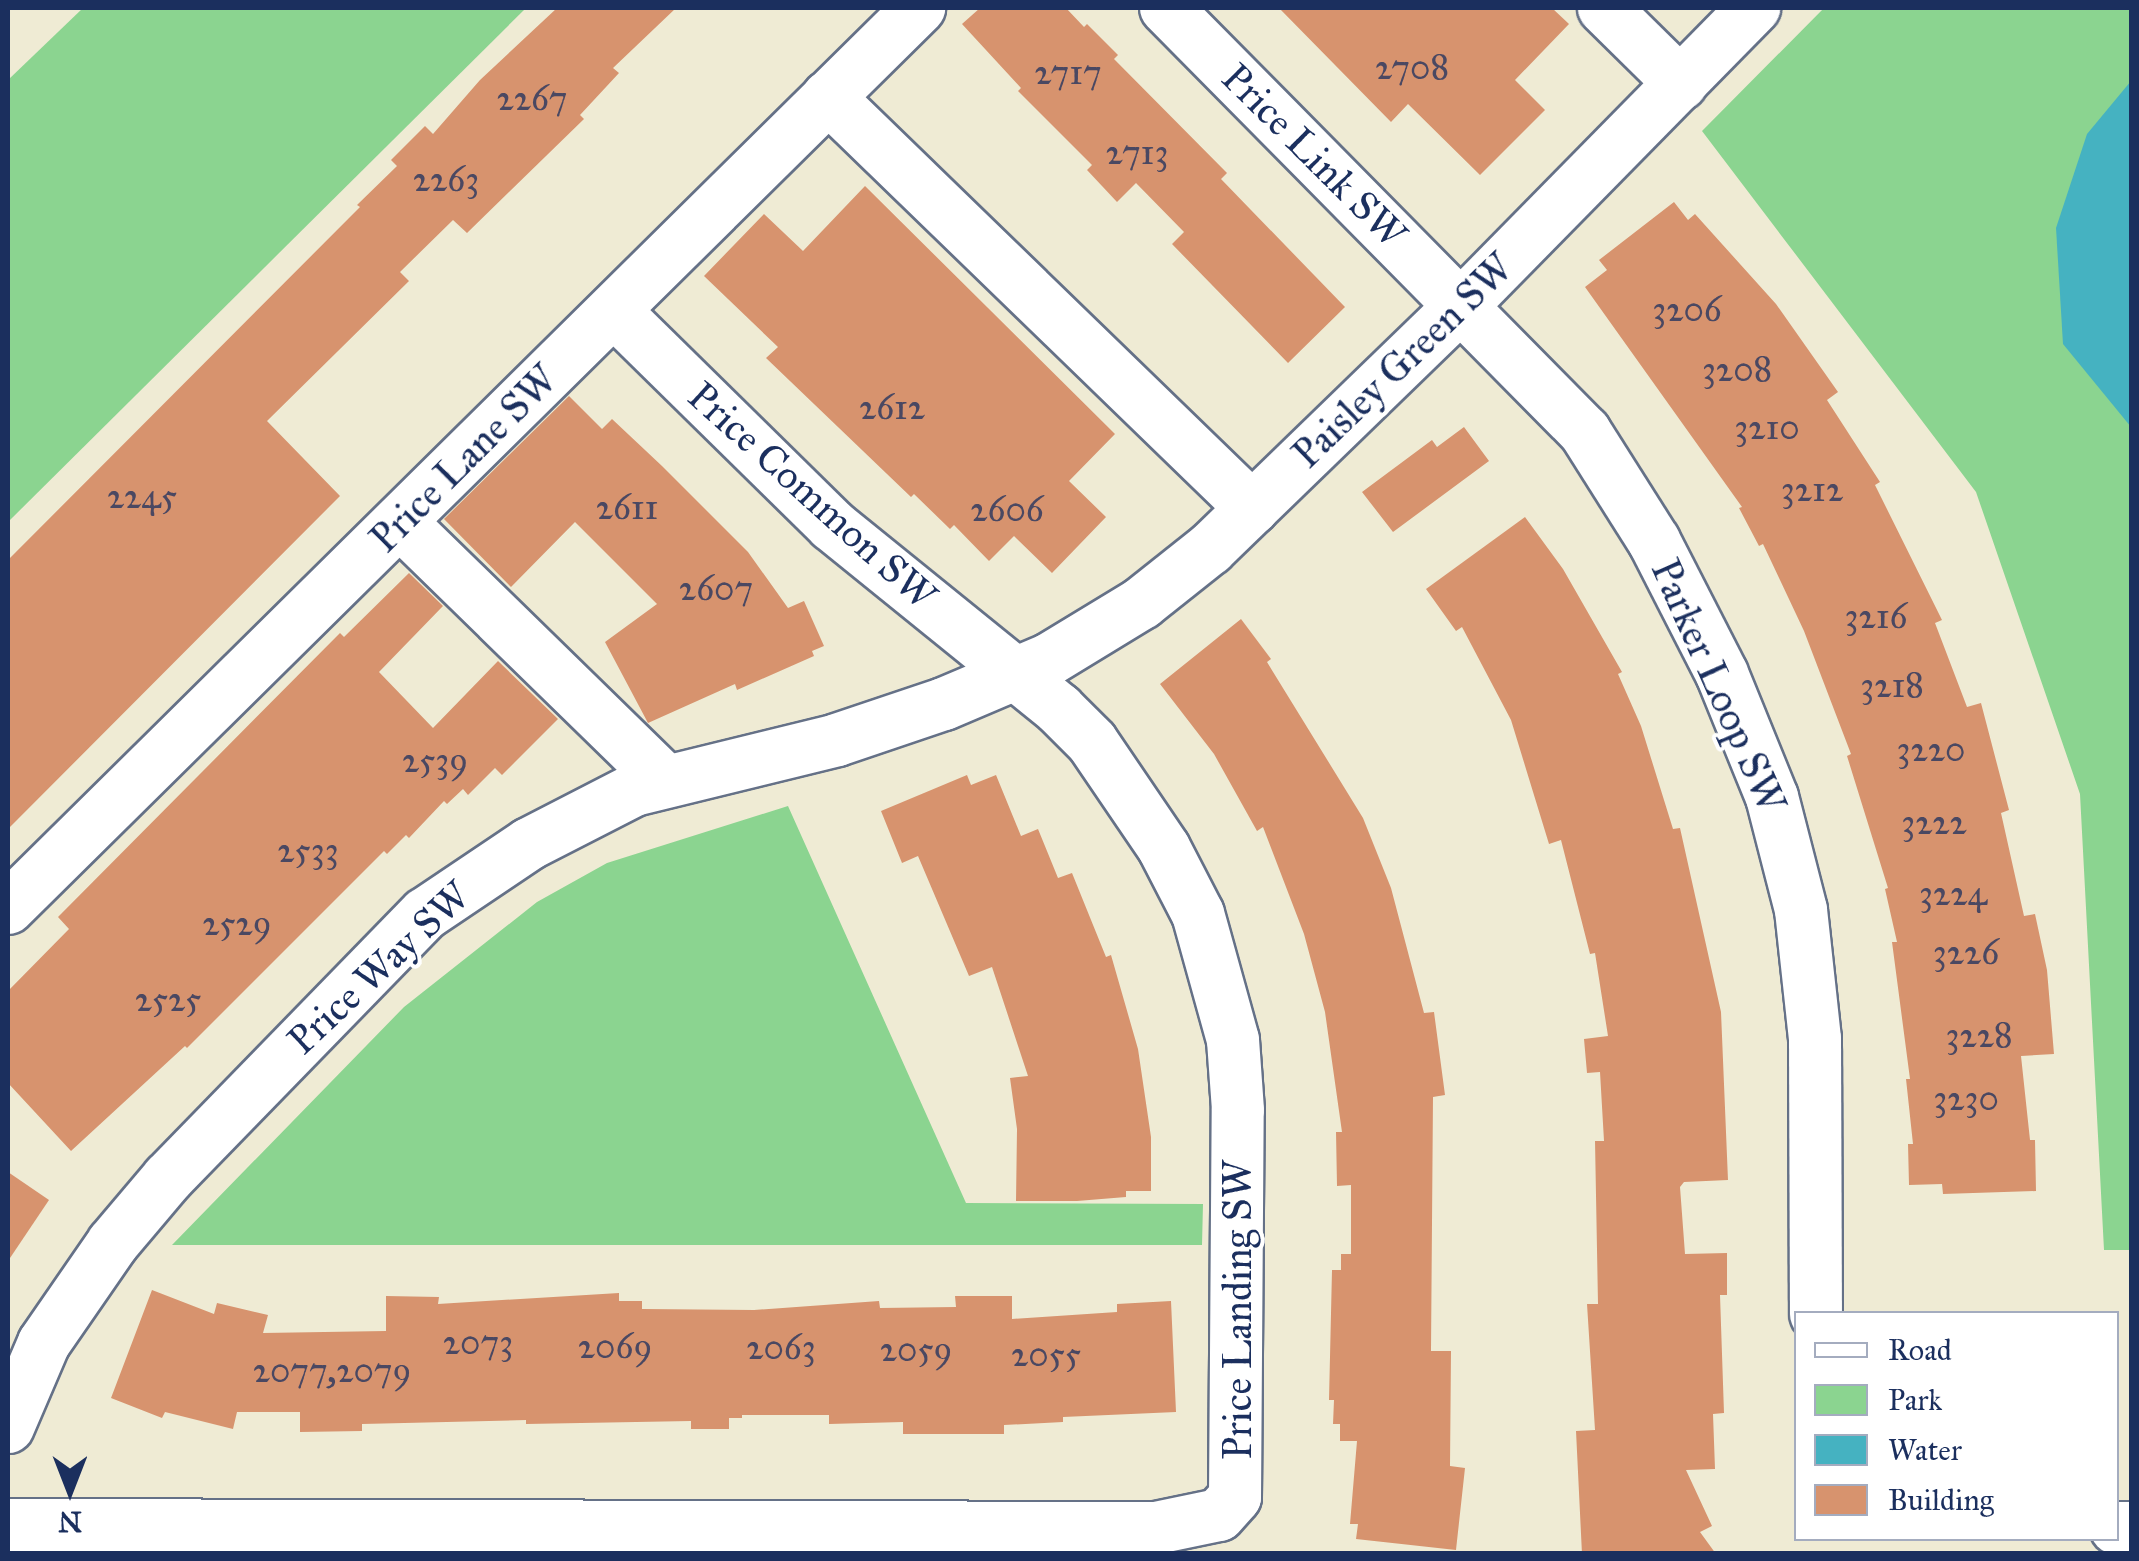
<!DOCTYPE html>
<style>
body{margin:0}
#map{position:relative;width:2139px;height:1561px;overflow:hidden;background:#efebd4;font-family:"IM FELL Great Primer",serif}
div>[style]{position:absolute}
.green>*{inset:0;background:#8bd490}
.water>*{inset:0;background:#45b2c1}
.building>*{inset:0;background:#d7936e}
.roads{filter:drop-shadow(2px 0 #657187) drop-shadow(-2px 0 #657187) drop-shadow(0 2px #657187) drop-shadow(0 -2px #657187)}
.minor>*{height:52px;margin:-26px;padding:0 26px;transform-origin:26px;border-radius:26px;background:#fff}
span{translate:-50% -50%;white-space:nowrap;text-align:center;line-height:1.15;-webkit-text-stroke:8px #fff;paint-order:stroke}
.number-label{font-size:35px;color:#4a4862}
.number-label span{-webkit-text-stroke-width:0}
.street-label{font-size:40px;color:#1b2f5e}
.frame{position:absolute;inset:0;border:10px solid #1b2f5e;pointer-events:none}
.legend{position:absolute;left:1794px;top:1311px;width:325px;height:230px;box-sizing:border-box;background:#fff;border:2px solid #a4acbf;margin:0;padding:12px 18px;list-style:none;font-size:30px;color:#1b2f5e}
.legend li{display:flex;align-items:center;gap:20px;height:50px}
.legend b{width:50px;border:2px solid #a4acbf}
.north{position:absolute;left:20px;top:1441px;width:100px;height:100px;-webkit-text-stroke:8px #fff;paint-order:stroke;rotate:180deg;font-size:28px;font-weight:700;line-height:40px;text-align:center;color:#1b2f5e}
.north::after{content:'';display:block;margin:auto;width:35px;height:45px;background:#1b2f5e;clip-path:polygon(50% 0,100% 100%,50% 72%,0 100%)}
</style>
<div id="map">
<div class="green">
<i style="clip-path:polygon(83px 8px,526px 8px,8px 522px,8px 80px)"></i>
<i style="clip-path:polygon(1824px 8px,2131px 8px,2131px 1250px,2104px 1250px,2080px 794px,1976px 492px,1702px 131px)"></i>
<i style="clip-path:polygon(788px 806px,966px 1203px,1203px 1204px,1202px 1245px,172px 1245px,404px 1007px,537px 902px,607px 863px)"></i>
</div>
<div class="water">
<i style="clip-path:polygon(2131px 81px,2131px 427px,2063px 344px,2056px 228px,2087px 134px)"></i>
</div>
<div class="building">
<i style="clip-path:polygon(557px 8px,676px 8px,613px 68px,619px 73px,580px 115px,584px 119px,467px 233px,453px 220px,400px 272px,409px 281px,267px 421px,340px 496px,8px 829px,8px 560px,360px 207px,357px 205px,397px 166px,391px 160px,425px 126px,433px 134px,480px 80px)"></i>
<i style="clip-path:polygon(980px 8px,1066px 8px,1084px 27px,1087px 24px,1118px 55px,1114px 59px,1227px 173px,1221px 179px,1345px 307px,1288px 363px,1172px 244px,1184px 232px,1136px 183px,1117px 202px,1087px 170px,1092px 165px,1018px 91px,1021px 88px,962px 24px)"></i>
<i style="clip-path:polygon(1279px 8px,1552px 8px,1569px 24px,1515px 80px,1545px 110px,1480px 175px,1408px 104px,1391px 122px)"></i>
<i style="clip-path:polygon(865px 186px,1115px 434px,1069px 481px,1106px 517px,1052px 573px,1014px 536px,989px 561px,954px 525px,950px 529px,914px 494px,911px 497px,766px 358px,778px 347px,704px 276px,764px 214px,803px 251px)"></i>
<i style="clip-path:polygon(1674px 202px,1688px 220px,1695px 214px,1776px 304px,1838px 392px,1827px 400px,1880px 482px,1875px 485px,1942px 620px,1935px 623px,1967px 707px,1981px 703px,2009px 810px,2001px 813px,2024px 916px,2035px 914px,2047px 970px,2054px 1054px,2021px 1056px,2030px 1140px,2035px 1140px,2036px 1191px,1943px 1194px,1942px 1184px,1909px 1185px,1908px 1144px,1913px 1144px,1906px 1079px,1910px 1079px,1892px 942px,1897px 942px,1885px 889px,1888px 888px,1847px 756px,1851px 754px,1804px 631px,1763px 544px,1759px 546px,1739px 508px,1742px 507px,1585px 287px,1607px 270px,1599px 260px)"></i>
<i style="clip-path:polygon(569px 396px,602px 429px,612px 419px,662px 466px,748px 552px,788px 608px,804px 601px,824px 646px,812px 651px,814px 656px,737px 690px,735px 684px,648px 723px,605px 642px,657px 604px,575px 522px,511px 587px,444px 519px)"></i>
<i style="clip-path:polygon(1464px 427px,1489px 461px,1393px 532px,1362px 492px,1432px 440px,1437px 447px)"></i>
<i style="clip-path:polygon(1525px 517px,1563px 569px,1622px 672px,1618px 674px,1641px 726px,1673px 829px,1680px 828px,1721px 1012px,1728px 1180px,1684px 1182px,1680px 1187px,1685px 1254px,1727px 1253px,1727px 1295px,1720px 1295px,1724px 1413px,1713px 1414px,1715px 1469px,1686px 1470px,1712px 1526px,1700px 1532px,1716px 1554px,1582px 1554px,1576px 1431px,1595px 1430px,1587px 1304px,1598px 1304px,1595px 1141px,1604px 1141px,1600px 1072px,1587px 1073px,1584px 1039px,1608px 1036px,1595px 953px,1590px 954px,1561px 840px,1549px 844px,1511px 720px,1462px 627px,1456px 631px,1426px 589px)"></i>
<i style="clip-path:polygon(409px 573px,443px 606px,379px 672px,433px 728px,498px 661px,558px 719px,502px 775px,495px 768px,468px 795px,463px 789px,447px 804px,444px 801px,409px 838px,406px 835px,387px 854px,384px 851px,187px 1048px,185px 1046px,71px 1151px,8px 1083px,8px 991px,69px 929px,58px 917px,340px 633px,344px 637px)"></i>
<i style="clip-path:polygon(1241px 619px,1271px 659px,1267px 662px,1363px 818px,1391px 888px,1424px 1013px,1434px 1012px,1445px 1095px,1433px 1097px,1431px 1351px,1451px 1351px,1450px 1466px,1465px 1468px,1456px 1550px,1356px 1539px,1358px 1524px,1350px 1524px,1357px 1441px,1340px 1441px,1340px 1424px,1333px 1424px,1334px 1400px,1329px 1400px,1332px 1270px,1341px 1270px,1341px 1254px,1351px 1254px,1351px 1185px,1337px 1186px,1336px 1132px,1342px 1132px,1325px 1012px,1304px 934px,1263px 827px,1257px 831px,1214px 754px,1160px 684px)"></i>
<i style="clip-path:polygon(967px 775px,971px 785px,996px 775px,1021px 836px,1038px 829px,1058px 878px,1072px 873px,1106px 957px,1111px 955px,1138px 1049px,1151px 1137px,1151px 1191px,1126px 1191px,1126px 1197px,1077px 1201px,1016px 1201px,1017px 1129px,1010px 1078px,1028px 1076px,992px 967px,969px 976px,918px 856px,902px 863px,881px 811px)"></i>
<i style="clip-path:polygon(8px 1172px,49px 1200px,8px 1261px)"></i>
<i style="clip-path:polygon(152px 1290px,214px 1314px,217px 1303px,268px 1315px,263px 1333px,386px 1331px,386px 1296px,439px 1297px,438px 1304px,619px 1293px,619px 1301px,642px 1301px,642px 1309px,754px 1310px,879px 1301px,880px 1308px,956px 1307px,955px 1296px,1012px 1296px,1012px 1319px,1117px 1312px,1117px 1304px,1171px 1301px,1176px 1412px,1063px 1417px,1063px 1422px,1004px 1425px,1004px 1434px,903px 1434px,903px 1422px,829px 1424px,829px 1415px,742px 1415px,742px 1418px,729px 1418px,729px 1429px,691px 1429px,691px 1421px,526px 1424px,526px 1420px,362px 1424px,362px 1431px,300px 1432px,300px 1412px,237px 1412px,233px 1429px,165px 1412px,162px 1418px,111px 1398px)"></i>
</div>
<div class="roads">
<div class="minor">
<i style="left:1166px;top:8px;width:596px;rotate:45.34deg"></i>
<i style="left:1585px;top:432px;width:129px;rotate:57.7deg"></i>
<i style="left:1654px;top:541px;width:149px;rotate:62.9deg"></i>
<i style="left:1722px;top:674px;width:133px;rotate:67.9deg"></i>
<i style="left:1772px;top:797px;width:117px;rotate:75.6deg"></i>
<i style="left:1801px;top:910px;width:130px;rotate:83.8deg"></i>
<i style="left:1815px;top:1039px;width:275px;rotate:89.8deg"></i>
<i style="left:1604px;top:8px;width:108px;rotate:44.6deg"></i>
<i style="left:828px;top:97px;width:591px;rotate:44.11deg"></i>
<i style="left:400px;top:522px;width:371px;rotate:44.3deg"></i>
<i style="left:8px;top:908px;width:1281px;rotate:-44.65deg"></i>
<i style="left:8px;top:1427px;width:91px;rotate:-66.8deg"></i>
<i style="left:44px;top:1343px;width:121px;rotate:-55.4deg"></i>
<i style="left:113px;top:1243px;width:85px;rotate:-49.8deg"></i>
<i style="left:168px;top:1178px;width:368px;rotate:-45.8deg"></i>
<i style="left:425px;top:914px;width:125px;rotate:-33.9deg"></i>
<i style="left:529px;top:844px;width:118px;rotate:-27.2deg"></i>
<i style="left:634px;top:790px;width:209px;rotate:-13.8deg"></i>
<i style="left:837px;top:740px;width:113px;rotate:-18.6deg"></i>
<i style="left:944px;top:704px;width:115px;rotate:-23deg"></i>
<i style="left:1050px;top:659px;width:108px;rotate:-31.3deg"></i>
<i style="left:1142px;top:603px;width:87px;rotate:-38.5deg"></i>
<i style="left:1210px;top:549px;width:351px;rotate:-44.1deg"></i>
<i style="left:1462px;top:305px;width:417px;rotate:-45.5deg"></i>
<i style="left:8px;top:1525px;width:1148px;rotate:0.15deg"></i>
<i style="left:1156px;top:1528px;width:64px;rotate:-11.7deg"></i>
<i style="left:1219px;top:1515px;width:24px;rotate:-48deg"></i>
<i style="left:1235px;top:1497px;width:387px;rotate:-89.6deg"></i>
<i style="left:1238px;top:1110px;width:70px;rotate:-94.1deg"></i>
<i style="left:1233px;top:1040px;width:131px;rotate:-105.5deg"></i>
<i style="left:1198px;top:914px;width:74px;rotate:-117.3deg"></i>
<i style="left:1164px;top:848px;width:128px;rotate:-124.2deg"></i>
<i style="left:1092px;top:742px;width:47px;rotate:-135deg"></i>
<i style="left:1059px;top:709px;width:292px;rotate:-141deg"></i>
<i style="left:832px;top:525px;width:305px;rotate:-135.5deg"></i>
<i style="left:2116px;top:1528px;width:16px"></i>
</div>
</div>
<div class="number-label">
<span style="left:1412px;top:68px">2708</span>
<span style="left:1068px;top:73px">2717</span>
<span style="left:532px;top:99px">2267</span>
<span style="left:1137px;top:153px">2713</span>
<span style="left:446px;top:180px">2263</span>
<span style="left:1687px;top:310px">3206</span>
<span style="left:1737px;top:370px">3208</span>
<span style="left:892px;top:408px">2612</span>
<span style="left:1767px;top:428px">3210</span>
<span style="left:1812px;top:490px">3212</span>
<span style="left:142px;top:497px">2245</span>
<span style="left:627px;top:508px">2611</span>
<span style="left:1007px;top:510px">2606</span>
<span style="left:716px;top:589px">2607</span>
<span style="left:1876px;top:617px">3216</span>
<span style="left:1892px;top:686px">3218</span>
<span style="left:1931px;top:750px">3220</span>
<span style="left:435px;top:761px">2539</span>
<span style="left:1934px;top:823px">3222</span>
<span style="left:308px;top:851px">2533</span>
<span style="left:1953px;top:894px">3224</span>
<span style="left:237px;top:924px">2529</span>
<span style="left:1966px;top:953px">3226</span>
<span style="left:168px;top:1000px">2525</span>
<span style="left:1979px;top:1036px">3228</span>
<span style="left:1966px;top:1099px">3230</span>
<span style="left:478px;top:1343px">2073</span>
<span style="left:615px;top:1347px">2069</span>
<span style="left:781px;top:1348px">2063</span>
<span style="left:916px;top:1350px">2059</span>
<span style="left:1046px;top:1355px">2055</span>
<span style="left:332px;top:1371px">2077,2079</span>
</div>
<div class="street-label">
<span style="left:1314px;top:156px;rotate:45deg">Price Link SW</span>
<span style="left:1403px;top:361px;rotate:-44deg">Paisley Green SW</span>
<span style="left:464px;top:459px;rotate:-45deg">Price Lane SW</span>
<span style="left:812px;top:496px;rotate:42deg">Price Common SW</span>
<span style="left:1718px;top:686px;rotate:66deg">Parker Loop SW</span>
<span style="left:379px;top:968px;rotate:-43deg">Price Way SW</span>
<span style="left:1238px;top:1310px;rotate:-90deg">Price Landing SW</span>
</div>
<div class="frame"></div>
<ul class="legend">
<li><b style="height:12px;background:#fff"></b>Road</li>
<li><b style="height:28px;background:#8bd490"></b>Park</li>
<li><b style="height:28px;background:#45b2c1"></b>Water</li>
<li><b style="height:28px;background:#d7936e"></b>Building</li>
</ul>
<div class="north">N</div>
</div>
